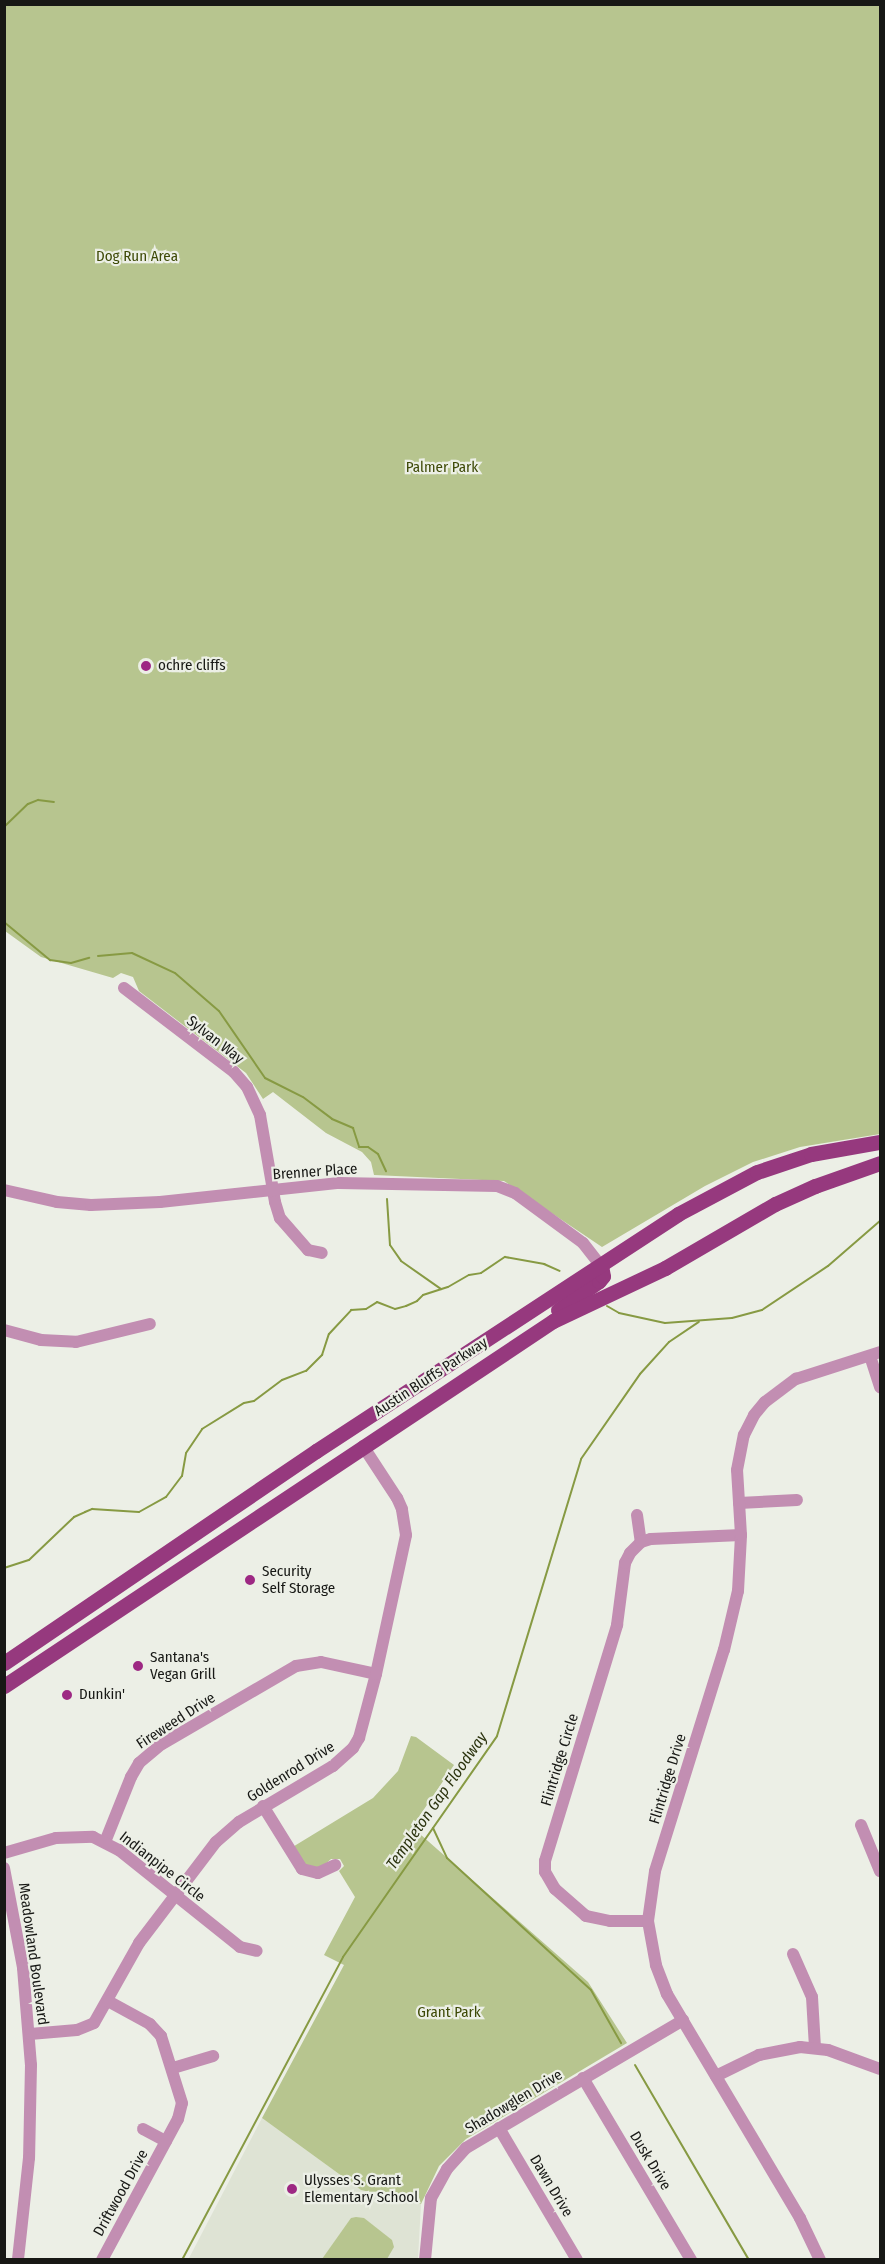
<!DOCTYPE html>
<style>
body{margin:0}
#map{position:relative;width:885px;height:2264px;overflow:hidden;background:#ecefe6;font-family:"Fira Sans Condensed",sans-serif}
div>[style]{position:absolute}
.built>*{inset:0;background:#dee3d4}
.green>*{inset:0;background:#b7c58f}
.stream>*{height:2px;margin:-1px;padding:0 1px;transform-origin:1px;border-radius:1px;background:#879a43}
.minor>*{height:12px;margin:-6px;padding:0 6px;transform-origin:6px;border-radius:6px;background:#c28eb2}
.major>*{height:15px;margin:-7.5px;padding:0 7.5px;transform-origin:7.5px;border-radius:7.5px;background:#96397e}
.dots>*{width:16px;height:16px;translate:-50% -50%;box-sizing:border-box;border:3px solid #ecefe6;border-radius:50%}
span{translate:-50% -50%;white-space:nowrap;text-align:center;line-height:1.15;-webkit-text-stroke:4.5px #ecefe6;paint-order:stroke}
.park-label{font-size:15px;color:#3d4906}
.poi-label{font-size:15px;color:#171815}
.left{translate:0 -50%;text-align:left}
.street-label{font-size:15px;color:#171815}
.water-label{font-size:16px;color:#2b330e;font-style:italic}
.frame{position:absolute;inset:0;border:6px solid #171815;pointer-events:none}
</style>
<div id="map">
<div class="built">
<i style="clip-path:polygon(262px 2118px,361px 2190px,421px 2204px,418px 2259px,188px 2260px)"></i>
</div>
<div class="green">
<i style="clip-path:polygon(5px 5px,880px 5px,880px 1134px,800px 1147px,753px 1162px,705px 1186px,602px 1247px,504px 1181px,374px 1175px,371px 1162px,362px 1152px,326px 1133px,273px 1092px,263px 1099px,246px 1073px,139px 991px,133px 977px,121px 973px,113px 978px,41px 957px,5px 931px)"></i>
<i style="clip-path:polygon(411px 1736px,416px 1737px,454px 1765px,412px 1827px,588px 1982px,627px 2043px,466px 2139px,439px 2166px,421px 2204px,361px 2190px,262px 2118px,344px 1965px,324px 1955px,355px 1897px,339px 1871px,344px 1866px,340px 1859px,331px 1859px,322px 1867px,309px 1870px,291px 1848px,373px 1798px,398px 1771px)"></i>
<i style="clip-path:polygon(356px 2217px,364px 2218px,392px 2240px,394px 2247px,387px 2259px,322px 2259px,351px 2218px)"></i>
</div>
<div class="stream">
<i style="left:4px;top:827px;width:33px;rotate:-44deg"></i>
<i style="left:28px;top:804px;width:11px;rotate:-22deg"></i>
<i style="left:38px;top:800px;width:16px;rotate:7deg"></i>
<i style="left:4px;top:922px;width:60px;rotate:39.6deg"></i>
<i style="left:50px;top:960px;width:21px;rotate:8deg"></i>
<i style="left:71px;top:963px;width:19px;rotate:-16deg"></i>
<i style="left:98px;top:956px;width:34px;rotate:-5deg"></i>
<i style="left:132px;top:953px;width:47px;rotate:24.9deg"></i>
<i style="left:175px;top:973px;width:58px;rotate:40.8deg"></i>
<i style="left:219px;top:1011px;width:81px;rotate:55.5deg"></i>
<i style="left:265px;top:1078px;width:42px;rotate:26.6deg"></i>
<i style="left:303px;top:1097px;width:36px;rotate:37deg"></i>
<i style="left:332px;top:1119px;width:23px;rotate:23deg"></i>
<i style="left:353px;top:1128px;width:20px;rotate:72deg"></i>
<i style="left:359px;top:1147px;width:9px"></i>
<i style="left:368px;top:1147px;width:12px;rotate:35deg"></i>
<i style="left:378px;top:1154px;width:19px;rotate:65deg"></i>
<i style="left:387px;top:1199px;width:46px;rotate:86.3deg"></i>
<i style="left:390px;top:1245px;width:19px;rotate:55deg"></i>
<i style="left:401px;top:1261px;width:49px;rotate:35deg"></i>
<i style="left:607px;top:1306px;width:14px;rotate:30deg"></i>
<i style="left:619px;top:1313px;width:47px;rotate:12.3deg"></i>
<i style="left:665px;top:1323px;width:67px;rotate:-4.3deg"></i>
<i style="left:732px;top:1318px;width:31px;rotate:-15deg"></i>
<i style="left:762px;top:1310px;width:79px;rotate:-33.7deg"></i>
<i style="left:828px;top:1266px;width:69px;rotate:-40.9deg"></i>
<i style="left:4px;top:1568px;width:26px;rotate:-18deg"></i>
<i style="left:29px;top:1560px;width:62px;rotate:-43.7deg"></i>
<i style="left:74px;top:1517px;width:12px;rotate:-24deg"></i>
<i style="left:85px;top:1512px;width:8px;rotate:-23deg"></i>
<i style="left:92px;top:1509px;width:47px;rotate:3.7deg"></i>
<i style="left:139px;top:1512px;width:31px;rotate:-29deg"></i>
<i style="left:166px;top:1497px;width:26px;rotate:-53deg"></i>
<i style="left:182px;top:1476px;width:23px;rotate:-80deg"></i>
<i style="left:186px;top:1453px;width:29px;rotate:-56deg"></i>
<i style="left:202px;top:1429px;width:49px;rotate:-31.8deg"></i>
<i style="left:244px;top:1403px;width:10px;rotate:-11deg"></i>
<i style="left:254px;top:1401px;width:35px;rotate:-37deg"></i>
<i style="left:282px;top:1380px;width:26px;rotate:-21deg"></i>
<i style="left:306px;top:1371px;width:23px;rotate:-45deg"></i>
<i style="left:322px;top:1355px;width:22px;rotate:-72deg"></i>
<i style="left:329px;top:1334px;width:33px;rotate:-47deg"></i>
<i style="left:351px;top:1310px;width:15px;rotate:-4deg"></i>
<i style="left:366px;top:1309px;width:13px;rotate:-32deg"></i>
<i style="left:377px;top:1302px;width:19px;rotate:21deg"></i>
<i style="left:395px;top:1309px;width:11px;rotate:-15deg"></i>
<i style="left:406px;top:1306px;width:12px;rotate:-24deg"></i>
<i style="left:417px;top:1301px;width:8px;rotate:-45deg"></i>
<i style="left:423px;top:1295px;width:26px;rotate:-18deg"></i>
<i style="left:448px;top:1287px;width:24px;rotate:-30deg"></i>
<i style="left:469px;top:1275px;width:12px;rotate:-9deg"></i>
<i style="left:481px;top:1273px;width:29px;rotate:-34deg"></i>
<i style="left:505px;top:1257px;width:40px;rotate:10deg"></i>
<i style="left:544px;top:1264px;width:17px;rotate:24deg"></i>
<i style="left:433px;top:1828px;width:33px;rotate:65deg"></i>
<i style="left:447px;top:1858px;width:195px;rotate:42.5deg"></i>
<i style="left:591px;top:1990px;width:61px;rotate:60.5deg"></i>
<i style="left:635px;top:2065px;width:226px;rotate:59.7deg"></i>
<i style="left:182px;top:2260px;width:343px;rotate:-62deg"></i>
<i style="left:343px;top:1957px;width:269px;rotate:-55.1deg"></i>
<i style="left:497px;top:1736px;width:289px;rotate:-73.1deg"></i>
<i style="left:581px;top:1459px;width:103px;rotate:-55.2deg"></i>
<i style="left:640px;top:1374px;width:43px;rotate:-47.8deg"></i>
<i style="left:669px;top:1342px;width:36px;rotate:-34deg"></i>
</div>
<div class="minor">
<i style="left:124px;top:988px;width:138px;rotate:37.4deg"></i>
<i style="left:234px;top:1072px;width:20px;rotate:49deg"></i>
<i style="left:247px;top:1087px;width:31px;rotate:65deg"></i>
<i style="left:260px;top:1115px;width:88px;rotate:80.2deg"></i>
<i style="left:275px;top:1202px;width:17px;rotate:73deg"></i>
<i style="left:280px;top:1218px;width:43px;rotate:48.8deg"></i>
<i style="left:308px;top:1250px;width:14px;rotate:12deg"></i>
<i style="left:4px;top:1190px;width:54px;rotate:12.8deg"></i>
<i style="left:57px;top:1202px;width:34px;rotate:5deg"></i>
<i style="left:91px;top:1205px;width:69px;rotate:-2.5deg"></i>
<i style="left:160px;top:1202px;width:180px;rotate:-6.1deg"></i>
<i style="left:339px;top:1183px;width:158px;rotate:1.1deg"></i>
<i style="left:497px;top:1186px;width:19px;rotate:21deg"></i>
<i style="left:515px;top:1193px;width:84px;rotate:36.3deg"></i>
<i style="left:583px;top:1243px;width:29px;rotate:52deg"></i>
<i style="left:4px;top:1330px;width:38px;rotate:15deg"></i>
<i style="left:41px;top:1340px;width:35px;rotate:3deg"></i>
<i style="left:76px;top:1342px;width:76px;rotate:-13.7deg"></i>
<i style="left:870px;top:1356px;width:33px;rotate:72deg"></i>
<i style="left:739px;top:1503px;width:58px;rotate:-3deg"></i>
<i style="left:637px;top:1515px;width:27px;rotate:82deg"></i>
<i style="left:263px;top:1806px;width:74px;rotate:58.2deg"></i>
<i style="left:302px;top:1869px;width:16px;rotate:14deg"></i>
<i style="left:318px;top:1873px;width:19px;rotate:-25deg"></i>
<i style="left:861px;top:1825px;width:50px;rotate:67.6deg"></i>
<i style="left:105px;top:1842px;width:70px;rotate:-68.2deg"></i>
<i style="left:131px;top:1777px;width:16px;rotate:-60deg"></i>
<i style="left:139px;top:1763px;width:30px;rotate:-40deg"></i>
<i style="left:162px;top:1744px;width:155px;rotate:-30.2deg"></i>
<i style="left:296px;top:1666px;width:25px;rotate:-9deg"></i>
<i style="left:321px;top:1662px;width:56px;rotate:12.3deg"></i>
<i style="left:4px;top:1853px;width:54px;rotate:-16.1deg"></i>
<i style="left:56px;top:1838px;width:37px;rotate:-2deg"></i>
<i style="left:93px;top:1837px;width:29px;rotate:27deg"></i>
<i style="left:119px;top:1850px;width:155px;rotate:38.7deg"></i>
<i style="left:240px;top:1947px;width:17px;rotate:13deg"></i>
<i style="left:4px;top:1868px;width:102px;rotate:79.2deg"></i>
<i style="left:23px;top:1968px;width:97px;rotate:85.3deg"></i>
<i style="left:31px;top:2065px;width:93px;rotate:91.2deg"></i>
<i style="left:29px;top:2158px;width:103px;rotate:96.2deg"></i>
<i style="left:648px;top:1921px;width:38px;rotate:180deg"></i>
<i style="left:610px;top:1921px;width:25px;rotate:-168deg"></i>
<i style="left:586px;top:1916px;width:41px;rotate:-138.9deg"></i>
<i style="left:555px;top:1889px;width:20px;rotate:-120deg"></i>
<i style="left:545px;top:1872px;width:11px;rotate:-90deg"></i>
<i style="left:545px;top:1861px;width:247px;rotate:-73deg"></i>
<i style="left:617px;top:1625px;width:63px;rotate:-82.6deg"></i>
<i style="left:625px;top:1563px;width:11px;rotate:-63deg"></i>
<i style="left:630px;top:1553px;width:16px;rotate:-45deg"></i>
<i style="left:641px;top:1542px;width:10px;rotate:-17deg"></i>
<i style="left:651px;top:1539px;width:90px;rotate:-2.5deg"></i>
<i style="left:793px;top:1954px;width:47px;rotate:66.2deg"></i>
<i style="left:812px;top:1997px;width:51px;rotate:86.6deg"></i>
<i style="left:30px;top:2034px;width:47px;rotate:-4.9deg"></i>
<i style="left:77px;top:2030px;width:18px;rotate:-22deg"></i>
<i style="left:94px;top:2023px;width:92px;rotate:-60.6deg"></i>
<i style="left:139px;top:1943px;width:127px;rotate:-52.7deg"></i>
<i style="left:216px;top:1842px;width:30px;rotate:-41deg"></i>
<i style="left:239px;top:1822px;width:109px;rotate:-30.8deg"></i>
<i style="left:333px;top:1766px;width:27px;rotate:-42deg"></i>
<i style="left:353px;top:1748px;width:12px;rotate:-59deg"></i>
<i style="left:359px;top:1738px;width:66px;rotate:-75.1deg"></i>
<i style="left:376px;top:1674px;width:142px;rotate:-77.8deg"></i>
<i style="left:406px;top:1535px;width:26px;rotate:-99deg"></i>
<i style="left:402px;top:1509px;width:12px;rotate:-114deg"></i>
<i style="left:397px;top:1498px;width:62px;rotate:-123.2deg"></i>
<i style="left:173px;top:2068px;width:42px;rotate:-16.7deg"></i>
<i style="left:716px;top:2076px;width:48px;rotate:-26deg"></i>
<i style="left:759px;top:2055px;width:42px;rotate:-11deg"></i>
<i style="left:800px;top:2047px;width:28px;rotate:6deg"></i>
<i style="left:828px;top:2050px;width:55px;rotate:20.1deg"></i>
<i style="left:583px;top:2078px;width:212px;rotate:59.3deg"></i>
<i style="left:499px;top:2128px;width:153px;rotate:59.4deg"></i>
<i style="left:143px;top:2129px;width:26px;rotate:28deg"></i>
<i style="left:102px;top:2260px;width:160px;rotate:-61.7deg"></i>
<i style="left:178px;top:2119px;width:16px;rotate:-76deg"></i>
<i style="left:182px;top:2103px;width:70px;rotate:-107.4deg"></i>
<i style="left:161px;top:2036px;width:16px;rotate:-133deg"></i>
<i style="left:150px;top:2024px;width:48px;rotate:-151.3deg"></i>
<i style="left:425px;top:2260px;width:62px;rotate:-84.5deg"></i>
<i style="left:431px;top:2198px;width:33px;rotate:-61deg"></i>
<i style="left:447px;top:2169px;width:28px;rotate:-48deg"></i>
<i style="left:466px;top:2148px;width:252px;rotate:-30.5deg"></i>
<i style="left:820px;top:2260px;width:47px;rotate:-115.5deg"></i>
<i style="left:800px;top:2218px;width:261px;rotate:-120.7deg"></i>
<i style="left:667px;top:1994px;width:31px;rotate:-111deg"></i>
<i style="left:656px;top:1965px;width:45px;rotate:-100.3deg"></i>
<i style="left:648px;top:1921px;width:50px;rotate:-82deg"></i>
<i style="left:655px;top:1871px;width:232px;rotate:-72.7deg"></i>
<i style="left:724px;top:1650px;width:61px;rotate:-76.7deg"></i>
<i style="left:738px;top:1591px;width:56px;rotate:-86.9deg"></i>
<i style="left:741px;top:1535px;width:65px;rotate:-93.5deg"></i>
<i style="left:737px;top:1470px;width:36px;rotate:-79deg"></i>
<i style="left:744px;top:1435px;width:22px;rotate:-63deg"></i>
<i style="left:754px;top:1415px;width:17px;rotate:-50deg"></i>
<i style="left:765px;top:1402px;width:39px;rotate:-37deg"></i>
<i style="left:796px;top:1379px;width:88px;rotate:-17.8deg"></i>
</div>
<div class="major">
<i style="left:558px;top:1310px;width:50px;rotate:-35.3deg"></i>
<i style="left:599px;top:1281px;width:6px;rotate:-51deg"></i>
<i style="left:603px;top:1276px;width:10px;rotate:-101deg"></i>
<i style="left:4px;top:1663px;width:377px;rotate:-34.2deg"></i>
<i style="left:316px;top:1451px;width:433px;rotate:-33.2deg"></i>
<i style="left:678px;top:1214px;width:89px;rotate:-28deg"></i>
<i style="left:757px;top:1172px;width:57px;rotate:-18.4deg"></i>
<i style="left:811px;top:1154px;width:70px;rotate:-9.9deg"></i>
<i style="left:4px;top:1686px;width:659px;rotate:-33.62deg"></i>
<i style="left:553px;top:1321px;width:124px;rotate:-25.3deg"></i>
<i style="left:665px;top:1268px;width:127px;rotate:-30.2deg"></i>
<i style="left:775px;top:1204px;width:44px;rotate:-24.2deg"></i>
<i style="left:815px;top:1186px;width:69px;rotate:-19.5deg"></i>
</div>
<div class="dots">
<i style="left:146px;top:666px;background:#9d2883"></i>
<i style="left:250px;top:1580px;background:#9d2883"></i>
<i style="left:138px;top:1666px;background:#9d2883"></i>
<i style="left:67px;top:1695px;background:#9d2883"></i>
<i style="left:292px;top:2189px;background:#9d2883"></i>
</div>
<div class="park-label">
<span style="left:137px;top:257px">Dog Run Area</span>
<span style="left:442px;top:468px">Palmer Park</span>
<span style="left:449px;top:2013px">Grant Park</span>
</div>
<div class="poi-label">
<span class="left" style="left:158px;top:666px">ochre cliffs</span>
<span class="left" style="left:262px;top:1580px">Security<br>Self Storage</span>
<span class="left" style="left:150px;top:1666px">Santana's<br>Vegan Grill</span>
<span class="left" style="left:79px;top:1695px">Dunkin'</span>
<span class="left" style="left:304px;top:2189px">Ulysses S. Grant<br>Elementary School</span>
</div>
<div class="street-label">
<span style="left:215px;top:1040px;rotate:38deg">Sylvan Way</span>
<span style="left:315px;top:1172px;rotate:-4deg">Brenner Place</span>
<span style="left:431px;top:1377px;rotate:-33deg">Austin Bluffs Parkway</span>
<span style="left:176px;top:1721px;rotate:-33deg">Fireweed Drive</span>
<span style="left:560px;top:1760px;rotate:-73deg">Flintridge Circle</span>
<span style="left:291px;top:1772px;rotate:-32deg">Goldenrod Drive</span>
<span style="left:668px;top:1779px;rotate:-73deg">Flintridge Drive</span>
<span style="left:162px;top:1867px;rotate:38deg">Indianpipe Circle</span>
<span style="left:33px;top:1954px;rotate:82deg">Meadowland Boulevard</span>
<span style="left:514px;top:2102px;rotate:-31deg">Shadowglen Drive</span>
<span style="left:650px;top:2161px;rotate:59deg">Dusk Drive</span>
<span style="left:551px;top:2186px;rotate:59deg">Dawn Drive</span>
<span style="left:121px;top:2193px;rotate:-61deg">Driftwood Drive</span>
</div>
<div class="water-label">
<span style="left:437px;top:1801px;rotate:-55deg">Templeton Gap Floodway</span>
</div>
<div class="frame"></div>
</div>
